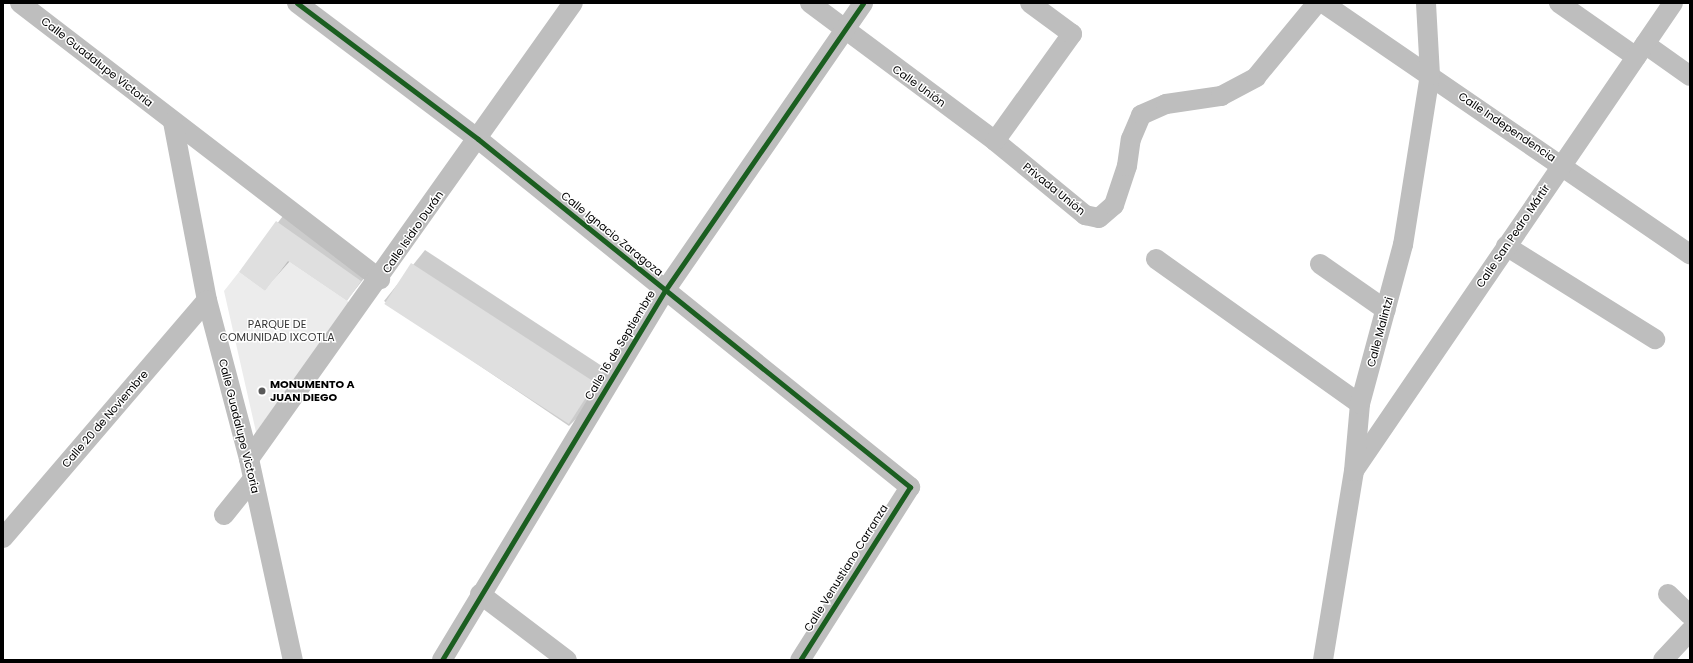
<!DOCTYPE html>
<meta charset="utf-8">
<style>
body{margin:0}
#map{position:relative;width:1693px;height:663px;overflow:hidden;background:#fff;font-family:Poppins,sans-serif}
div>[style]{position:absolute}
.green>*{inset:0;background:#ececec}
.shadow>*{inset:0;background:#0003}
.building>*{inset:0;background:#dfdfdf;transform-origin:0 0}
.minor>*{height:20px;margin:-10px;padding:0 10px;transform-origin:10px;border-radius:10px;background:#bebebe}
.cycleway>*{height:5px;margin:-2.5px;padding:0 2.5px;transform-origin:2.5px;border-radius:2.5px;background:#1b5e20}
.dots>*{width:11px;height:11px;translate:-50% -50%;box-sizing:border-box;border:2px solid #fff;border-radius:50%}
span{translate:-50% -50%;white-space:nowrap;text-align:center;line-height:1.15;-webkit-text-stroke:3px #fff;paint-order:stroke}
.street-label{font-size:11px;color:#000}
.park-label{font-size:11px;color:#333}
.poi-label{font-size:11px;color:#000;font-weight:700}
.left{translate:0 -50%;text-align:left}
.frame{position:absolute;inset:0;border:4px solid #000;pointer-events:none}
</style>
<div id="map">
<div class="green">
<i style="clip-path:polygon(288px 261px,350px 303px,256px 432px,224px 291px,239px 272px,265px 291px)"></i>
</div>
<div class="shadow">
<i style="clip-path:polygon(289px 208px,373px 267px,347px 300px,290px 261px,265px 289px,240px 272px)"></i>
<i style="clip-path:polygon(425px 250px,608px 370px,582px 413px,569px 426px,384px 301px)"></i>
</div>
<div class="building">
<i style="clip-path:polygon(276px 221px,361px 281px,347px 301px,288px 261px,265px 291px,239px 272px)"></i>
<i style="left:411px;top:263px;width:220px;height:49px;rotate:33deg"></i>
</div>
<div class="minor">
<i style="left:20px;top:3px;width:454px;rotate:37.5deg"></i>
<i style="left:297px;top:3px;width:226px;rotate:36.9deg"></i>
<i style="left:478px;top:139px;width:555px;rotate:38.85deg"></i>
<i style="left:910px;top:487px;width:205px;rotate:122.4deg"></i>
<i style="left:810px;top:3px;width:231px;rotate:36.7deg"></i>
<i style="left:995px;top:141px;width:117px;rotate:39.4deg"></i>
<i style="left:1085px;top:215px;width:14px;rotate:12deg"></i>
<i style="left:1099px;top:218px;width:20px;rotate:-41deg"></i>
<i style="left:1114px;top:205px;width:41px;rotate:-71.6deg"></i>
<i style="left:1127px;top:166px;width:27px;rotate:-82deg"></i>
<i style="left:1131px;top:139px;width:26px;rotate:-67deg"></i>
<i style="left:1141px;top:115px;width:27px;rotate:-24deg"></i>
<i style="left:1166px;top:104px;width:56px;rotate:-8.3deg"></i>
<i style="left:1221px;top:96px;width:40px;rotate:-28deg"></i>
<i style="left:1256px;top:77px;width:96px;rotate:-50.5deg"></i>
<i style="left:1323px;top:3px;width:445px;rotate:34.4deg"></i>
<i style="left:1559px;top:3px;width:94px;rotate:35deg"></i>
<i style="left:1645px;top:44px;width:55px;rotate:35.4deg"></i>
<i style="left:173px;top:122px;width:181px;rotate:79.2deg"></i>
<i style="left:207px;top:300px;width:164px;rotate:75.2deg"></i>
<i style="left:249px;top:459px;width:206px;rotate:77.7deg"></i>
<i style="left:995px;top:141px;width:132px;rotate:-54.3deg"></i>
<i style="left:1072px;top:34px;width:52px;rotate:-143.6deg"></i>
<i style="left:1506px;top:246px;width:176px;rotate:32deg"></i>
<i style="left:1156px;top:259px;width:250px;rotate:35.4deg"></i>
<i style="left:1320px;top:264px;width:80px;rotate:34.9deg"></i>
<i style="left:249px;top:459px;width:559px;rotate:-54.61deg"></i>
<i style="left:1355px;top:469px;width:564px;rotate:-55.69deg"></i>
<i style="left:224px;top:515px;width:45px;rotate:-51.3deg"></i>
<i style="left:3px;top:538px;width:313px;rotate:-49.4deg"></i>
<i style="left:480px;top:594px;width:109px;rotate:37.2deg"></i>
<i style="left:1668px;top:594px;width:30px;rotate:44deg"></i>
<i style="left:442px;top:660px;width:433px;rotate:-58.9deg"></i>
<i style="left:666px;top:289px;width:347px;rotate:-55.4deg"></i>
<i style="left:1323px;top:660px;width:192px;rotate:-80.7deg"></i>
<i style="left:1354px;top:471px;width:67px;rotate:-84.9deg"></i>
<i style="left:1360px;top:404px;width:165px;rotate:-74.9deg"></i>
<i style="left:1403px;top:245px;width:172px;rotate:-81deg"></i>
<i style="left:1430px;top:75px;width:72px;rotate:-93.2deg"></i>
<i style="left:1663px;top:660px;width:40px;rotate:-47deg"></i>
</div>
<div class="cycleway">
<i style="left:297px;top:3px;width:226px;rotate:36.9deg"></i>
<i style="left:478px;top:139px;width:555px;rotate:38.85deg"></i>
<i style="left:910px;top:487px;width:205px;rotate:122.4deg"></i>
<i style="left:442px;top:660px;width:433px;rotate:-58.9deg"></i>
<i style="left:666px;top:289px;width:347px;rotate:-55.4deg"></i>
</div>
<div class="dots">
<i style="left:262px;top:391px;background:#595959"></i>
</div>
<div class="street-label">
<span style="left:97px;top:62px;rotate:38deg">Calle Guadalupe Victoria</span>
<span style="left:919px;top:86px;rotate:36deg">Calle Unión</span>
<span style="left:1507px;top:127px;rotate:34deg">Calle Independencia</span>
<span style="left:1054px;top:189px;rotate:39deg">Privada Unión</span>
<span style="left:413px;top:232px;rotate:-55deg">Calle Isidro Durán</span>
<span style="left:612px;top:234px;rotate:39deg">Calle Ignacio Zaragoza</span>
<span style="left:1513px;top:236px;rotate:-56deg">Calle San Pedro Mártir</span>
<span style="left:1380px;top:332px;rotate:-75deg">Calle Malintzi</span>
<span style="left:620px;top:345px;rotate:-59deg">Calle 16 de Septiembre</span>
<span style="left:105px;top:419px;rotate:-49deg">Calle 20 de Noviembre</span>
<span style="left:239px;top:426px;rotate:76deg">Calle Guadalupe Victoria</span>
<span style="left:846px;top:568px;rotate:-58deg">Calle Venustiano Carranza</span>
</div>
<div class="park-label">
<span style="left:277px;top:331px">PARQUE DE<br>COMUNIDAD IXCOTLA</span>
</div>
<div class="poi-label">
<span class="left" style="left:270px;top:391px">MONUMENTO A<br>JUAN DIEGO</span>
</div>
<div class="frame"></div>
</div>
